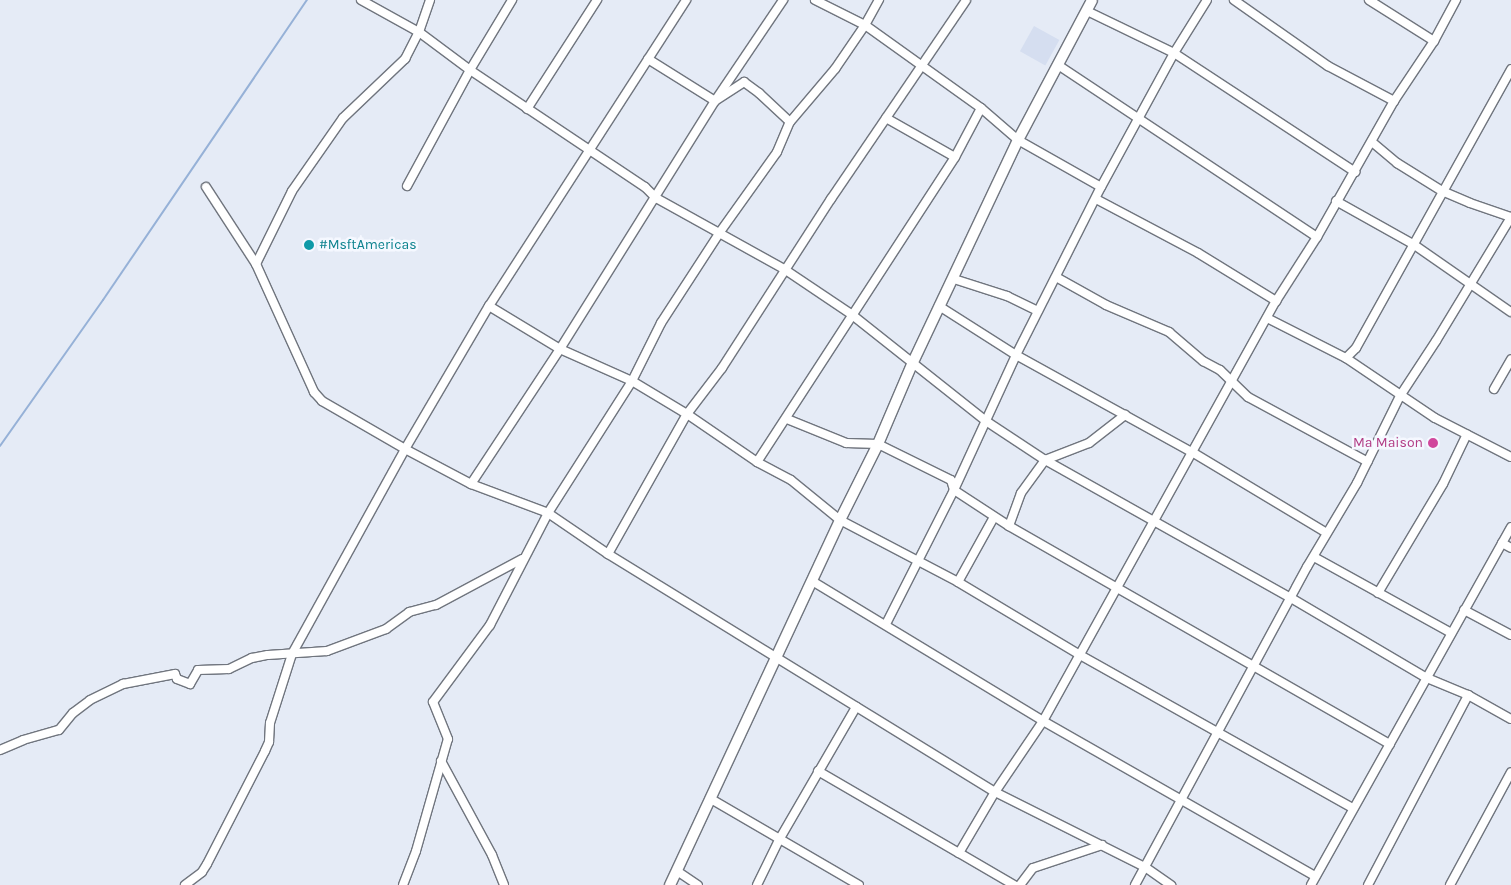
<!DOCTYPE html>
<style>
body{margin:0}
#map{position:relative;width:1511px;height:885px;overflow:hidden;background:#e5ebf6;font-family:Karla,sans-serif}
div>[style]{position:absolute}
.built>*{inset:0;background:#d5def0;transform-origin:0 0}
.stream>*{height:2px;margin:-1px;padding:0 1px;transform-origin:1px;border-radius:1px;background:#96b1d7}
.roads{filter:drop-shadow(1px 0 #70757e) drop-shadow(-1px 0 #70757e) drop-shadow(0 1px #70757e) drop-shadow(0 -1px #70757e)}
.minor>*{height:8px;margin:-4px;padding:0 4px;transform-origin:4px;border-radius:4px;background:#fff}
.tertiary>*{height:10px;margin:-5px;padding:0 5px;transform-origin:5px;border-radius:5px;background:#fff}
.dots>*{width:14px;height:14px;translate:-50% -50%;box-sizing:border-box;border:2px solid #f5f8ff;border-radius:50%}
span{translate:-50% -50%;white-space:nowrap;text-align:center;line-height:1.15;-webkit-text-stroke:5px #f5f8ff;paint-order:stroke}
.culture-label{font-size:14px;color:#0d838f}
.left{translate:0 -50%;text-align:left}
.hotel-label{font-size:14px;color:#b23c85}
.right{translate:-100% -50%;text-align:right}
</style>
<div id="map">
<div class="built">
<i style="left:1034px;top:26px;width:29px;height:29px;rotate:29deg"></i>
</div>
<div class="stream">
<i style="left:0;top:446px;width:179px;rotate:-54.8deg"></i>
<i style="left:103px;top:300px;width:363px;rotate:-55.8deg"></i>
</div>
<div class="roads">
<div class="minor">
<i style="left:361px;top:0;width:66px;rotate:28.9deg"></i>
<i style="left:419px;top:32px;width:64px;rotate:36.7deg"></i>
<i style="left:470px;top:70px;width:211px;rotate:33.8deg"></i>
<i style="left:645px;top:187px;width:16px;rotate:45deg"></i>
<i style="left:656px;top:198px;width:146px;rotate:29deg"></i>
<i style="left:784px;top:269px;width:81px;rotate:33.9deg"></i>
<i style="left:851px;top:314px;width:172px;rotate:38.4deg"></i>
<i style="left:986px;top:421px;width:71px;rotate:33.5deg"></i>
<i style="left:1045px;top:460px;width:282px;rotate:29.3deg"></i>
<i style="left:1291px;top:598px;width:158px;rotate:30.5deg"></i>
<i style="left:1427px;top:678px;width:44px;rotate:22.5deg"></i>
<i style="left:1468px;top:695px;width:49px;rotate:29.2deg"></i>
<i style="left:815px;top:0;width:56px;rotate:26.6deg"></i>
<i style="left:865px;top:25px;width:143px;rotate:35.6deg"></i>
<i style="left:981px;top:108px;width:49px;rotate:40.9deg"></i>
<i style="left:1018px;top:140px;width:95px;rotate:29.5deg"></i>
<i style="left:1234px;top:0;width:115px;rotate:35.1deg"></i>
<i style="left:1328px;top:66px;width:75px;rotate:27.9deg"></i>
<i style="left:1369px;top:0;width:77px;rotate:32.2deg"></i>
<i style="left:1087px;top:11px;width:97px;rotate:25.8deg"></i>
<i style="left:1174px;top:53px;width:217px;rotate:33.3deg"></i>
<i style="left:648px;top:59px;width:79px;rotate:32.1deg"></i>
<i style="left:715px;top:101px;width:35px;rotate:-33deg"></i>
<i style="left:744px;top:82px;width:19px;rotate:36deg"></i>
<i style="left:759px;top:93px;width:42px;rotate:43.1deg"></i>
<i style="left:1058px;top:65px;width:311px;rotate:33.6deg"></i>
<i style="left:527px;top:109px;width:130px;rotate:-57.3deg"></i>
<i style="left:886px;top:118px;width:79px;rotate:29.5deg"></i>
<i style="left:1372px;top:142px;width:33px;rotate:40deg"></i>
<i style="left:1397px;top:163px;width:53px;rotate:31.9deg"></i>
<i style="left:1442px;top:191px;width:30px;rotate:23deg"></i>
<i style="left:1470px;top:203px;width:43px;rotate:18.9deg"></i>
<i style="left:407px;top:186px;width:132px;rotate:-61.5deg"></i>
<i style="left:470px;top:70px;width:82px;rotate:-59deg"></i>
<i style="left:206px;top:187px;width:92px;rotate:57deg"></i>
<i style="left:256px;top:264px;width:141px;rotate:65.6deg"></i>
<i style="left:314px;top:392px;width:12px;rotate:48deg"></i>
<i style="left:322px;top:401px;width:96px;rotate:30deg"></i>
<i style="left:405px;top:449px;width:75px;rotate:27.9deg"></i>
<i style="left:471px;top:484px;width:82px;rotate:20.6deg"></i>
<i style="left:548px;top:513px;width:73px;rotate:34.3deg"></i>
<i style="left:608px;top:554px;width:454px;rotate:31.6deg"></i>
<i style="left:995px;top:792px;width:168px;rotate:26.6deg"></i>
<i style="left:1145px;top:867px;width:32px;rotate:35deg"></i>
<i style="left:1096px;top:199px;width:115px;rotate:27.9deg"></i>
<i style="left:1198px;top:253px;width:92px;rotate:31.6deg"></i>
<i style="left:1336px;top:201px;width:88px;rotate:29.2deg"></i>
<i style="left:1413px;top:244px;width:119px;rotate:34.8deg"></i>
<i style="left:256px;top:264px;width:81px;rotate:-63.7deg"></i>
<i style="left:292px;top:191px;width:89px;rotate:-55.1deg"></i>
<i style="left:343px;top:118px;width:86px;rotate:-43.6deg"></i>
<i style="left:405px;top:59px;width:30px;rotate:-63deg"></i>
<i style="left:419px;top:32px;width:34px;rotate:-71deg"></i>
<i style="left:1056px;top:277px;width:57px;rotate:29.2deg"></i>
<i style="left:1106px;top:305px;width:69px;rotate:23.2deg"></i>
<i style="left:1169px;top:332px;width:45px;rotate:40.5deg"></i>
<i style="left:1203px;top:361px;width:19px;rotate:28deg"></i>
<i style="left:1220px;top:370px;width:39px;rotate:44deg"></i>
<i style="left:1248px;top:397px;width:136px;rotate:28.4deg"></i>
<i style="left:954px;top:279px;width:56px;rotate:17.8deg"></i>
<i style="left:1007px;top:296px;width:34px;rotate:26deg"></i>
<i style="left:489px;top:306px;width:83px;rotate:31.2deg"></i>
<i style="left:560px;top:349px;width:79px;rotate:24deg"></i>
<i style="left:632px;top:381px;width:64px;rotate:31deg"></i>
<i style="left:687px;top:414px;width:85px;rotate:34.4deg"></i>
<i style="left:757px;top:462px;width:38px;rotate:28deg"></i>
<i style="left:791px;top:480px;width:63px;rotate:39.2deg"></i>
<i style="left:840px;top:520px;width:133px;rotate:27.7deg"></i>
<i style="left:958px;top:582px;width:142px;rotate:30.9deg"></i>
<i style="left:1080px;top:655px;width:313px;rotate:29.3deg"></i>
<i style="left:939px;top:306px;width:91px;rotate:32.5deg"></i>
<i style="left:1016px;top:355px;width:201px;rotate:28.9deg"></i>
<i style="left:1192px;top:452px;width:157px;rotate:31deg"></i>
<i style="left:1267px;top:318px;width:89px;rotate:26.9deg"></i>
<i style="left:1346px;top:358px;width:107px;rotate:34deg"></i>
<i style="left:1435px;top:418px;width:85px;rotate:27.2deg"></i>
<i style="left:1346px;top:358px;width:14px;rotate:-45deg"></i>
<i style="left:1356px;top:348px;width:319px;rotate:-60.9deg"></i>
<i style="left:1494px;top:389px;width:34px;rotate:-60deg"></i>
<i style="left:787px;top:419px;width:64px;rotate:22.1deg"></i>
<i style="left:846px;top:443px;width:32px;rotate:2deg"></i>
<i style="left:878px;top:444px;width:81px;rotate:26.3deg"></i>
<i style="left:951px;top:480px;width:10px;rotate:73deg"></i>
<i style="left:954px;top:490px;width:66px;rotate:33.2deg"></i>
<i style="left:1009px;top:526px;width:439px;rotate:29.8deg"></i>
<i style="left:757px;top:462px;width:364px;rotate:-57deg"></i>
<i style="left:955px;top:157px;width:55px;rotate:-62deg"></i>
<i style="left:471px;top:484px;width:162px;rotate:-56.6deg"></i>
<i style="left:560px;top:349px;width:292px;rotate:-58deg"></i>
<i style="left:715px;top:101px;width:122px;rotate:-56deg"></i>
<i style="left:1009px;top:526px;width:35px;rotate:-70deg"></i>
<i style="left:1021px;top:493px;width:41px;rotate:-54deg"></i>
<i style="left:1045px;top:460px;width:47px;rotate:-21.1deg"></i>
<i style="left:1089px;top:443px;width:46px;rotate:-37.9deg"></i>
<i style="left:1502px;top:543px;width:10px;rotate:29deg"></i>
<i style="left:608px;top:554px;width:161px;rotate:-60.6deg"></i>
<i style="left:687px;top:414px;width:58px;rotate:-52.7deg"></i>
<i style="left:722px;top:368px;width:201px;rotate:-57.2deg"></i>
<i style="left:831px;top:199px;width:240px;rotate:-55.8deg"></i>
<i style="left:1314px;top:557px;width:157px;rotate:29deg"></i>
<i style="left:812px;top:581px;width:270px;rotate:31.2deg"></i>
<i style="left:1043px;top:721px;width:313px;rotate:29.7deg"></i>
<i style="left:958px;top:582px;width:74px;rotate:-61deg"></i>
<i style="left:1378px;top:593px;width:127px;rotate:-59.2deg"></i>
<i style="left:1443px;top:484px;width:55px;rotate:-64.4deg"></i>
<i style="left:1464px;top:610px;width:53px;rotate:28deg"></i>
<i style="left:886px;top:624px;width:150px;rotate:-63.1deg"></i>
<i style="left:954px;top:490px;width:149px;rotate:-65.3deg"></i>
<i style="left:1016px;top:355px;width:188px;rotate:-63.2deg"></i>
<i style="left:1101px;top:187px;width:153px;rotate:-61.4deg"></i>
<i style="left:1174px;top:53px;width:62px;rotate:-58.1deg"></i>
<i style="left:0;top:750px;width:25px;rotate:-23deg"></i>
<i style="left:23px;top:740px;width:37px;rotate:-16deg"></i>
<i style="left:59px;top:730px;width:22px;rotate:-51deg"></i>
<i style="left:73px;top:713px;width:21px;rotate:-37deg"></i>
<i style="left:90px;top:700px;width:37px;rotate:-26deg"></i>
<i style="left:123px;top:684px;width:53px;rotate:-10.9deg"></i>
<i style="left:175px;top:674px;width:5px;rotate:68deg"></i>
<i style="left:177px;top:679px;width:14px;rotate:21deg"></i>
<i style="left:190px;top:684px;width:16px;rotate:-60deg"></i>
<i style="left:198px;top:670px;width:31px;rotate:-2deg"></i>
<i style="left:229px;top:669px;width:25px;rotate:-26deg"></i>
<i style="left:252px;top:658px;width:16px;rotate:-11deg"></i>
<i style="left:268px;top:655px;width:59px;rotate:-3.9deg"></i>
<i style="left:327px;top:651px;width:63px;rotate:-20.4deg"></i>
<i style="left:386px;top:629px;width:29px;rotate:-36deg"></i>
<i style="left:409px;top:612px;width:28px;rotate:-15deg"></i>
<i style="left:436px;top:605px;width:98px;rotate:-28.1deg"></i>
<i style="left:441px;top:761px;width:107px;rotate:61.5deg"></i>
<i style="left:492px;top:855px;width:32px;rotate:68deg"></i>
<i style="left:818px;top:771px;width:163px;rotate:30.2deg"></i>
<i style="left:711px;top:799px;width:171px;rotate:30.2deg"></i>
<i style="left:677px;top:871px;width:25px;rotate:34deg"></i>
<i style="left:185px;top:885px;width:21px;rotate:-37deg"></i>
<i style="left:202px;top:872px;width:9px;rotate:-58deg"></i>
<i style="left:207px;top:864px;width:127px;rotate:-62.8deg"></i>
<i style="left:265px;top:751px;width:10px;rotate:-66deg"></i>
<i style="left:269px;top:742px;width:19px;rotate:-87deg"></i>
<i style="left:270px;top:723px;width:72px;rotate:-72.3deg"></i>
<i style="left:292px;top:654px;width:234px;rotate:-61.1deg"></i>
<i style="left:405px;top:449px;width:166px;rotate:-59.6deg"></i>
<i style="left:489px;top:306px;width:364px;rotate:-57.2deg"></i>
<i style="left:403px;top:885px;width:36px;rotate:-69deg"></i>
<i style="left:416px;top:851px;width:116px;rotate:-74.1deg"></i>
<i style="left:448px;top:739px;width:40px;rotate:-112deg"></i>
<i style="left:433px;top:702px;width:96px;rotate:-53.5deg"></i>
<i style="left:490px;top:625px;width:126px;rotate:-62.6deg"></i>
<i style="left:548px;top:513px;width:156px;rotate:-57.5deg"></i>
<i style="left:632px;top:381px;width:65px;rotate:-63.4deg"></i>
<i style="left:661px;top:323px;width:108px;rotate:-57deg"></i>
<i style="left:720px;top:232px;width:98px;rotate:-54.5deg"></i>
<i style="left:777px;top:152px;width:33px;rotate:-67deg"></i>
<i style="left:790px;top:122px;width:70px;rotate:-49.7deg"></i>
<i style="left:835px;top:69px;width:53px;rotate:-55.7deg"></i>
<i style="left:865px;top:25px;width:29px;rotate:-61deg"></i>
<i style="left:757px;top:885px;width:50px;rotate:-63.9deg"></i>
<i style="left:779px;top:840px;width:154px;rotate:-59.9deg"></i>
<i style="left:1014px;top:885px;width:64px;rotate:-149.8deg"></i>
<i style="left:959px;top:853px;width:71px;rotate:-59.5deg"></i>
<i style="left:995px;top:792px;width:86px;rotate:-55.9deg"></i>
<i style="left:1043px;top:721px;width:480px;rotate:-61deg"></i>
<i style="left:1276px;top:301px;width:76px;rotate:-57.4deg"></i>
<i style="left:1317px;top:237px;width:156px;rotate:-60.5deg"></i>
<i style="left:1394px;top:101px;width:72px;rotate:-56.3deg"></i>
<i style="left:1434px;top:41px;width:47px;rotate:-61.8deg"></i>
<i style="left:1020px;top:885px;width:21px;rotate:-53deg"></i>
<i style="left:1033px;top:868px;width:73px;rotate:-18.4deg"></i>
<i style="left:1135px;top:885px;width:362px;rotate:-61.6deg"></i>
<i style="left:1307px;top:567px;width:98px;rotate:-59.2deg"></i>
<i style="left:1357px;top:483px;width:97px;rotate:-63.7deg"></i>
<i style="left:1400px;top:396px;width:66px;rotate:-56.8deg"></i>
<i style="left:1436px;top:341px;width:145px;rotate:-58.8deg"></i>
<i style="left:1311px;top:885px;width:410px;rotate:-60.8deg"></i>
<i style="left:1368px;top:885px;width:215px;rotate:-62.2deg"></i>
<i style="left:1450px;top:885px;width:128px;rotate:-61.6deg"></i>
</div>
<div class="tertiary">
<i style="left:670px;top:885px;width:403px;rotate:-65deg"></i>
<i style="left:840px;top:520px;width:85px;rotate:-63.4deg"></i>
<i style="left:878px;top:444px;width:89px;rotate:-66.9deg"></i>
<i style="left:913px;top:362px;width:246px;rotate:-64.7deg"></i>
<i style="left:1018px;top:140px;width:158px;rotate:-62.1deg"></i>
</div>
</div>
<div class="dots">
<i style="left:309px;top:245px;background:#0f9aa8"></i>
<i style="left:1433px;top:443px;background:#d1479c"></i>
</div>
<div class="culture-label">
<span class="left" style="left:319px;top:245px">#MsftAmericas</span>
</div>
<div class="hotel-label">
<span class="right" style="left:1423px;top:443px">Ma Maison</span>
</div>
</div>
